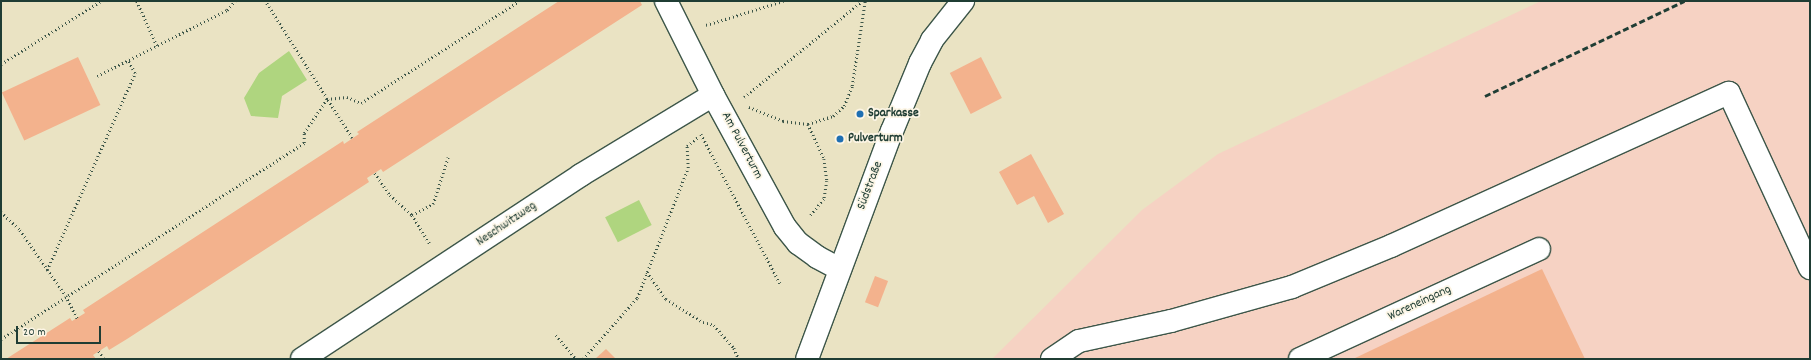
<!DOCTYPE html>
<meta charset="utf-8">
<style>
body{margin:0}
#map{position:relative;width:1811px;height:360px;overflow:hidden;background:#eae3c3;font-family:Dekko,sans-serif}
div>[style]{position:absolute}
.built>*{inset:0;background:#f6d2c3}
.green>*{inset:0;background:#afd57f;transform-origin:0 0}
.building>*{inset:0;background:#f3b28d;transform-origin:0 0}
.path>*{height:2.5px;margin-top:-1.25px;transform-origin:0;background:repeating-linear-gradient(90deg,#3d5649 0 1px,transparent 0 4px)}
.roads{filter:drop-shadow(1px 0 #3d5649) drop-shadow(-1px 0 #3d5649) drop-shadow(0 1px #3d5649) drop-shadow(0 -1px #3d5649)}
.minor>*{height:22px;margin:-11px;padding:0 11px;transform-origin:11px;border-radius:11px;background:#fff}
.rail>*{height:3px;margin-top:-1.5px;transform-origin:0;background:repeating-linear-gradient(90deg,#1f3d34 0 6px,transparent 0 9px)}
.dots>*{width:11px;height:11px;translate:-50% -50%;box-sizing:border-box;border:2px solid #fcf5e5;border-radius:50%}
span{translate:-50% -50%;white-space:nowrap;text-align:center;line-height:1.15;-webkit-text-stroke:3.5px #fcf5e5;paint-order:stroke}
.poi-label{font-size:13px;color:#1f3d34;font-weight:700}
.left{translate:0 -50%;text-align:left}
.street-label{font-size:13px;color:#1f3d34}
.frame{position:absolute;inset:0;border:2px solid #1f3d34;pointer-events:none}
.scale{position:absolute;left:16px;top:326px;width:85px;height:18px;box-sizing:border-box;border:2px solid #1f3d34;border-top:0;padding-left:5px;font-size:12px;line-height:14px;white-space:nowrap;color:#1f3d34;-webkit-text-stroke:3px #fcf5e5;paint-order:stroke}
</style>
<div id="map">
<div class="built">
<i style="clip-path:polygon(1541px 1px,1810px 1px,1810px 359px,992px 359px,1142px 210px,1218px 154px)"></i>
</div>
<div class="green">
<i style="clip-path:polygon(289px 51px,307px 80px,282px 96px,278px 118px,251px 116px,244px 98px,259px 73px)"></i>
<i style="left:639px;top:200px;width:28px;height:38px;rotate:63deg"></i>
</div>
<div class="building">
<i style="clip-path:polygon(559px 1px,640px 1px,642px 5px,383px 172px,381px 169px,367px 178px,369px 182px,127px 339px,109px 350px,107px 346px,93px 355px,96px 359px,6px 359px,70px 318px,72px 321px,77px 318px,85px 313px,83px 310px,343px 141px,344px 144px,359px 134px,357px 132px)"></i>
<i style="left:78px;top:57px;width:53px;height:84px;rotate:65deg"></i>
<i style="left:981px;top:57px;width:46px;height:35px;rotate:63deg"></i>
<i style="clip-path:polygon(1031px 154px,1064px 214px,1048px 223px,1034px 196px,1017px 205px,999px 172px)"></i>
<i style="clip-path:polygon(1542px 269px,1585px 359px,1353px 359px)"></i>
<i style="left:875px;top:276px;width:14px;height:28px;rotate:21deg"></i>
<i style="clip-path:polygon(606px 349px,616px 359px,595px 359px)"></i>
</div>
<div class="path">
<i style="left:137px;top:1px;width:49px;rotate:66deg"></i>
<i style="left:706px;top:25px;width:81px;rotate:-17.3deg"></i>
<i style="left:1px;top:64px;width:118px;rotate:-32.2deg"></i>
<i style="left:97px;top:76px;width:146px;rotate:-26.9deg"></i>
<i style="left:227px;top:10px;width:12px;rotate:-48deg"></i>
<i style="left:744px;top:97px;width:152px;rotate:-39.1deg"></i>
<i style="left:749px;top:107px;width:37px;rotate:22deg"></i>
<i style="left:783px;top:121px;width:25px;rotate:7deg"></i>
<i style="left:808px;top:124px;width:26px;rotate:-18deg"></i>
<i style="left:833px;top:116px;width:15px;rotate:-42deg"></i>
<i style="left:844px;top:106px;width:22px;rotate:-68deg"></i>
<i style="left:852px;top:86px;width:86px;rotate:-81.3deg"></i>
<i style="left:808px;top:124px;width:38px;rotate:65deg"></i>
<i style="left:824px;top:159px;width:22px;rotate:82deg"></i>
<i style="left:827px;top:181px;width:18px;rotate:99deg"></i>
<i style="left:824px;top:199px;width:21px;rotate:129deg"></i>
<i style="left:701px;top:134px;width:169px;rotate:62.1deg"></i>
<i style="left:352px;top:138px;width:46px;rotate:-122.7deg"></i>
<i style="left:327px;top:99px;width:20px;rotate:-6deg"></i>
<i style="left:347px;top:97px;width:15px;rotate:23deg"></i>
<i style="left:361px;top:103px;width:188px;rotate:-32.8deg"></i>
<i style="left:375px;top:173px;width:27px;rotate:56deg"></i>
<i style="left:390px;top:195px;width:30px;rotate:42deg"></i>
<i style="left:412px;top:215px;width:34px;rotate:58deg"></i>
<i style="left:1px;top:212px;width:26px;rotate:43deg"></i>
<i style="left:20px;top:230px;width:80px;rotate:55.1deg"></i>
<i style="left:66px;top:296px;width:25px;rotate:63deg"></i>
<i style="left:412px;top:215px;width:24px;rotate:-28deg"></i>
<i style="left:433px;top:204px;width:49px;rotate:-72.3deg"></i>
<i style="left:47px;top:270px;width:216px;rotate:-65.9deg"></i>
<i style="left:135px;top:73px;width:14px;rotate:-120deg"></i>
<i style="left:647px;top:272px;width:33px;rotate:55deg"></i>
<i style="left:666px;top:299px;width:44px;rotate:31.9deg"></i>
<i style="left:703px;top:322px;width:11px;rotate:15deg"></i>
<i style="left:714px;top:325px;width:30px;rotate:49deg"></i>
<i style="left:734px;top:348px;width:12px;rotate:66deg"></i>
<i style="left:556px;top:335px;width:31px;rotate:50deg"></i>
<i style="left:1px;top:339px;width:361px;rotate:-32.9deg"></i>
<i style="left:304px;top:143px;width:10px;rotate:-90deg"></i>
<i style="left:304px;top:133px;width:41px;rotate:-55.9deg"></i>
<i style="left:327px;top:99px;width:116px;rotate:-122.3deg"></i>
<i style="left:99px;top:351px;width:9px;rotate:58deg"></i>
<i style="left:583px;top:359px;width:81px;rotate:-48.5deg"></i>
<i style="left:637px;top:298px;width:140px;rotate:-68.6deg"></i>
<i style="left:688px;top:168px;width:22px;rotate:-93deg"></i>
<i style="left:687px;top:146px;width:14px;rotate:-39deg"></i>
</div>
<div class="roads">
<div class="minor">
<i style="left:666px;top:1px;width:105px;rotate:63.4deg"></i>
<i style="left:713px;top:95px;width:150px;rotate:61.4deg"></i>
<i style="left:785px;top:227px;width:21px;rotate:51deg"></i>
<i style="left:798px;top:243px;width:24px;rotate:36deg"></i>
<i style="left:817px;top:257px;width:26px;rotate:28deg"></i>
<i style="left:302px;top:359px;width:334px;rotate:-33.4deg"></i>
<i style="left:581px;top:175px;width:154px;rotate:-31.2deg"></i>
<i style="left:807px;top:359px;width:243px;rotate:-69.6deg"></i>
<i style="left:892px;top:131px;width:74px;rotate:-67.6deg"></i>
<i style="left:920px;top:63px;width:26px;rotate:-62deg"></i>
<i style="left:932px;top:40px;width:50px;rotate:-51.5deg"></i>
<i style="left:1052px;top:359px;width:32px;rotate:-34deg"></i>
<i style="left:1079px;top:341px;width:94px;rotate:-12.3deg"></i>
<i style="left:1171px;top:321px;width:126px;rotate:-15.7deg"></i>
<i style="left:1292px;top:287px;width:107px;rotate:-22.5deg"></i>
<i style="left:1391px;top:246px;width:371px;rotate:-24.4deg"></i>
<i style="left:1729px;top:93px;width:193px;rotate:65.2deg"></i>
<i style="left:1300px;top:359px;width:263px;rotate:-24.7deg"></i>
</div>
</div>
<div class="rail">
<i style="left:1485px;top:96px;width:221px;rotate:-25.5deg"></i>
</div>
<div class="dots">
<i style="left:860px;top:114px;background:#1f6fb2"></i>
<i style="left:840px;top:139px;background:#1f6fb2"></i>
</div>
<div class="poi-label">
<span class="left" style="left:868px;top:114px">Sparkasse</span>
<span class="left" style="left:848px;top:139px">Pulverturm</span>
</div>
<div class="street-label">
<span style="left:741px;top:146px;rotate:62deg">Am Pulverturm</span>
<span style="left:871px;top:186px;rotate:-69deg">Südstraße</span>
<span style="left:507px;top:225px;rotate:-34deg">Neschwitzweg</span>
<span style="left:1420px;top:304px;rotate:-25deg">Wareneingang</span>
</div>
<div class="frame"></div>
<div class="scale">20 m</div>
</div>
